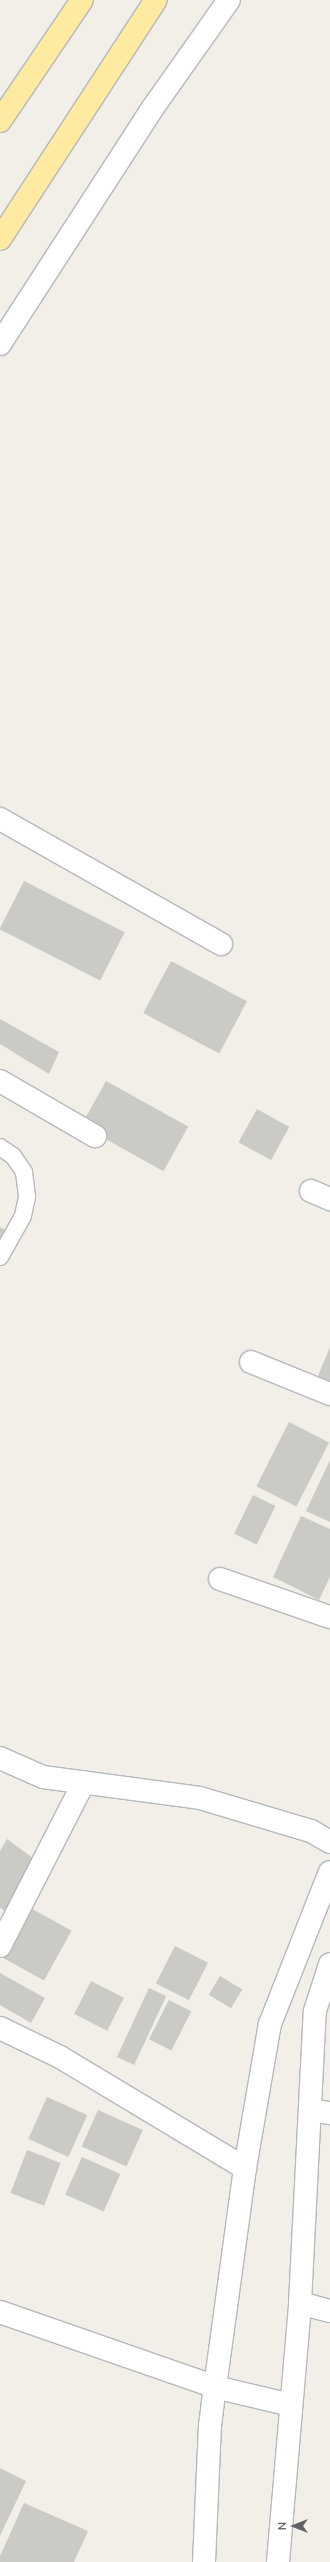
<!DOCTYPE html>
<style>
body{margin:0}
#map{position:relative;width:330px;height:2562px;overflow:hidden;background:#f1efe8;font-family:Mulish,sans-serif}
div>[style]{position:absolute}
.building>*{inset:0;background:#cccac5;transform-origin:0 0}
.roads{filter:drop-shadow(1px 0 #b5b8bc) drop-shadow(-1px 0 #b5b8bc) drop-shadow(0 1px #b5b8bc) drop-shadow(0 -1px #b5b8bc)}
.service>*{height:16px;margin:-8px;padding:0 8px;transform-origin:8px;border-radius:8px;background:#fff}
.minor>*{height:22px;margin:-11px;padding:0 11px;transform-origin:11px;border-radius:11px;background:#fff}
.tertiary>*{height:22px;margin:-11px;padding:0 11px;transform-origin:11px;border-radius:11px;background:#fff}
.trunk>*{height:22px;margin:-11px;padding:0 11px;transform-origin:11px;border-radius:11px;background:#feeaa1}
span{translate:-50% -50%;white-space:nowrap;text-align:center;line-height:1.15;-webkit-text-stroke:3.5px #fff;paint-order:stroke}
.north{position:absolute;left:274px;top:2506px;width:40px;height:40px;-webkit-text-stroke:3px #fff;paint-order:stroke;rotate:270deg;font-size:11px;font-weight:700;line-height:16px;text-align:center;color:#5f6368}
.north::after{content:'';display:block;margin:auto;width:14px;height:18px;background:#5f6368;clip-path:polygon(50% 0,100% 100%,50% 72%,0 100%)}
</style>
<div id="map">
<div class="building">
<i style="left:24px;top:881px;width:113px;height:54px;rotate:27deg"></i>
<i style="left:171px;top:961px;width:86px;height:59px;rotate:28deg"></i>
<i style="clip-path:polygon(0 1019px,59px 1052px,49px 1074px,0 1044px)"></i>
<i style="left:106px;top:1081px;width:94px;height:51px;rotate:29deg"></i>
<i style="left:257px;top:1109px;width:37px;height:38px;rotate:29deg"></i>
<i style="clip-path:polygon(0 1227px,8px 1232px,0 1245px)"></i>
<i style="clip-path:polygon(330px 1347px,330px 1381px,318px 1376px)"></i>
<i style="left:289px;top:1422px;width:45px;height:72px;rotate:27deg"></i>
<i style="clip-path:polygon(330px 1460px,330px 1522px,306px 1511px)"></i>
<i style="left:253px;top:1495px;width:25px;height:43px;rotate:26deg"></i>
<i style="clip-path:polygon(301px 1516px,330px 1529px,330px 1577px,319px 1600px,273px 1577px)"></i>
<i style="clip-path:polygon(7px 1839px,37px 1861px,13px 1915px,0 1908px,0 1851px)"></i>
<i style="left:27px;top:1906px;width:51px;height:57px;rotate:29deg"></i>
<i style="left:175px;top:1946px;width:37px;height:42px;rotate:27deg"></i>
<i style="clip-path:polygon(0 1973px,45px 1998px,31px 2023px,0 2005px)"></i>
<i style="left:220px;top:1976px;width:26px;height:22px;rotate:31deg"></i>
<i style="left:91px;top:1981px;width:37px;height:37px;rotate:27deg"></i>
<i style="left:149px;top:1988px;width:19px;height:76px;rotate:25deg"></i>
<i style="left:169px;top:2000px;width:25px;height:44px;rotate:27deg"></i>
<i style="left:47px;top:2097px;width:44px;height:46px;rotate:24deg"></i>
<i style="left:98px;top:2110px;width:49px;height:40px;rotate:24deg"></i>
<i style="left:27px;top:2150px;width:36px;height:46px;rotate:21deg"></i>
<i style="left:82px;top:2157px;width:42px;height:41px;rotate:24deg"></i>
<i style="clip-path:polygon(0 2468px,26px 2481px,0 2536px)"></i>
<i style="clip-path:polygon(24px 2503px,88px 2531px,74px 2562px,0 2562px,0 2556px)"></i>
</div>
<div class="roads">
<div class="service">
<i style="left:0;top:1147px;width:16px;rotate:35deg"></i>
<i style="left:13px;top:1156px;width:19px;rotate:55deg"></i>
<i style="left:24px;top:1172px;width:25px;rotate:83deg"></i>
<i style="left:27px;top:1197px;width:19px;rotate:102deg"></i>
<i style="left:23px;top:1216px;width:47px;rotate:119.3deg"></i>
</div>
<div class="minor">
<i style="left:0;top:819px;width:254px;rotate:29.5deg"></i>
<i style="left:0;top:1081px;width:110px;rotate:30.1deg"></i>
<i style="left:311px;top:1191px;width:21px;rotate:23deg"></i>
<i style="left:251px;top:1362px;width:85px;rotate:22.1deg"></i>
<i style="left:220px;top:1579px;width:116px;rotate:19.1deg"></i>
<i style="left:0;top:1758px;width:47px;rotate:23.8deg"></i>
<i style="left:43px;top:1777px;width:158px;rotate:7.6deg"></i>
<i style="left:200px;top:1798px;width:116px;rotate:16.6deg"></i>
<i style="left:311px;top:1831px;width:22px;rotate:30deg"></i>
<i style="left:0;top:1946px;width:184px;rotate:-62.9deg"></i>
<i style="left:0;top:2028px;width:67px;rotate:25.8deg"></i>
<i style="left:60px;top:2057px;width:216px;rotate:31deg"></i>
<i style="left:310px;top:2110px;width:20px;rotate:9deg"></i>
<i style="left:300px;top:2303px;width:31px;rotate:15deg"></i>
<i style="left:0;top:2312px;width:228px;rotate:19.2deg"></i>
<i style="left:215px;top:2387px;width:78px;rotate:13.3deg"></i>
<i style="left:204px;top:2562px;width:136px;rotate:-87.5deg"></i>
<i style="left:210px;top:2426px;width:39px;rotate:-83deg"></i>
<i style="left:215px;top:2387px;width:221px;rotate:-82.2deg"></i>
<i style="left:245px;top:2168px;width:146px;rotate:-80.2deg"></i>
<i style="left:270px;top:2024px;width:163px;rotate:-68.5deg"></i>
<i style="left:278px;top:2562px;width:260px;rotate:-85.1deg"></i>
<i style="left:300px;top:2303px;width:292px;rotate:-87.1deg"></i>
<i style="left:315px;top:2011px;width:49px;rotate:-72.3deg"></i>
</div>
<div class="tertiary">
<i style="left:0;top:344px;width:280px;rotate:-57.1deg"></i>
<i style="left:152px;top:109px;width:133px;rotate:-54.8deg"></i>
</div>
<div class="trunk">
<i style="left:0;top:121px;width:146px;rotate:-55.9deg"></i>
<i style="left:0;top:239px;width:285px;rotate:-56.9deg"></i>
</div>
</div>
<div class="north">N</div>
</div>
